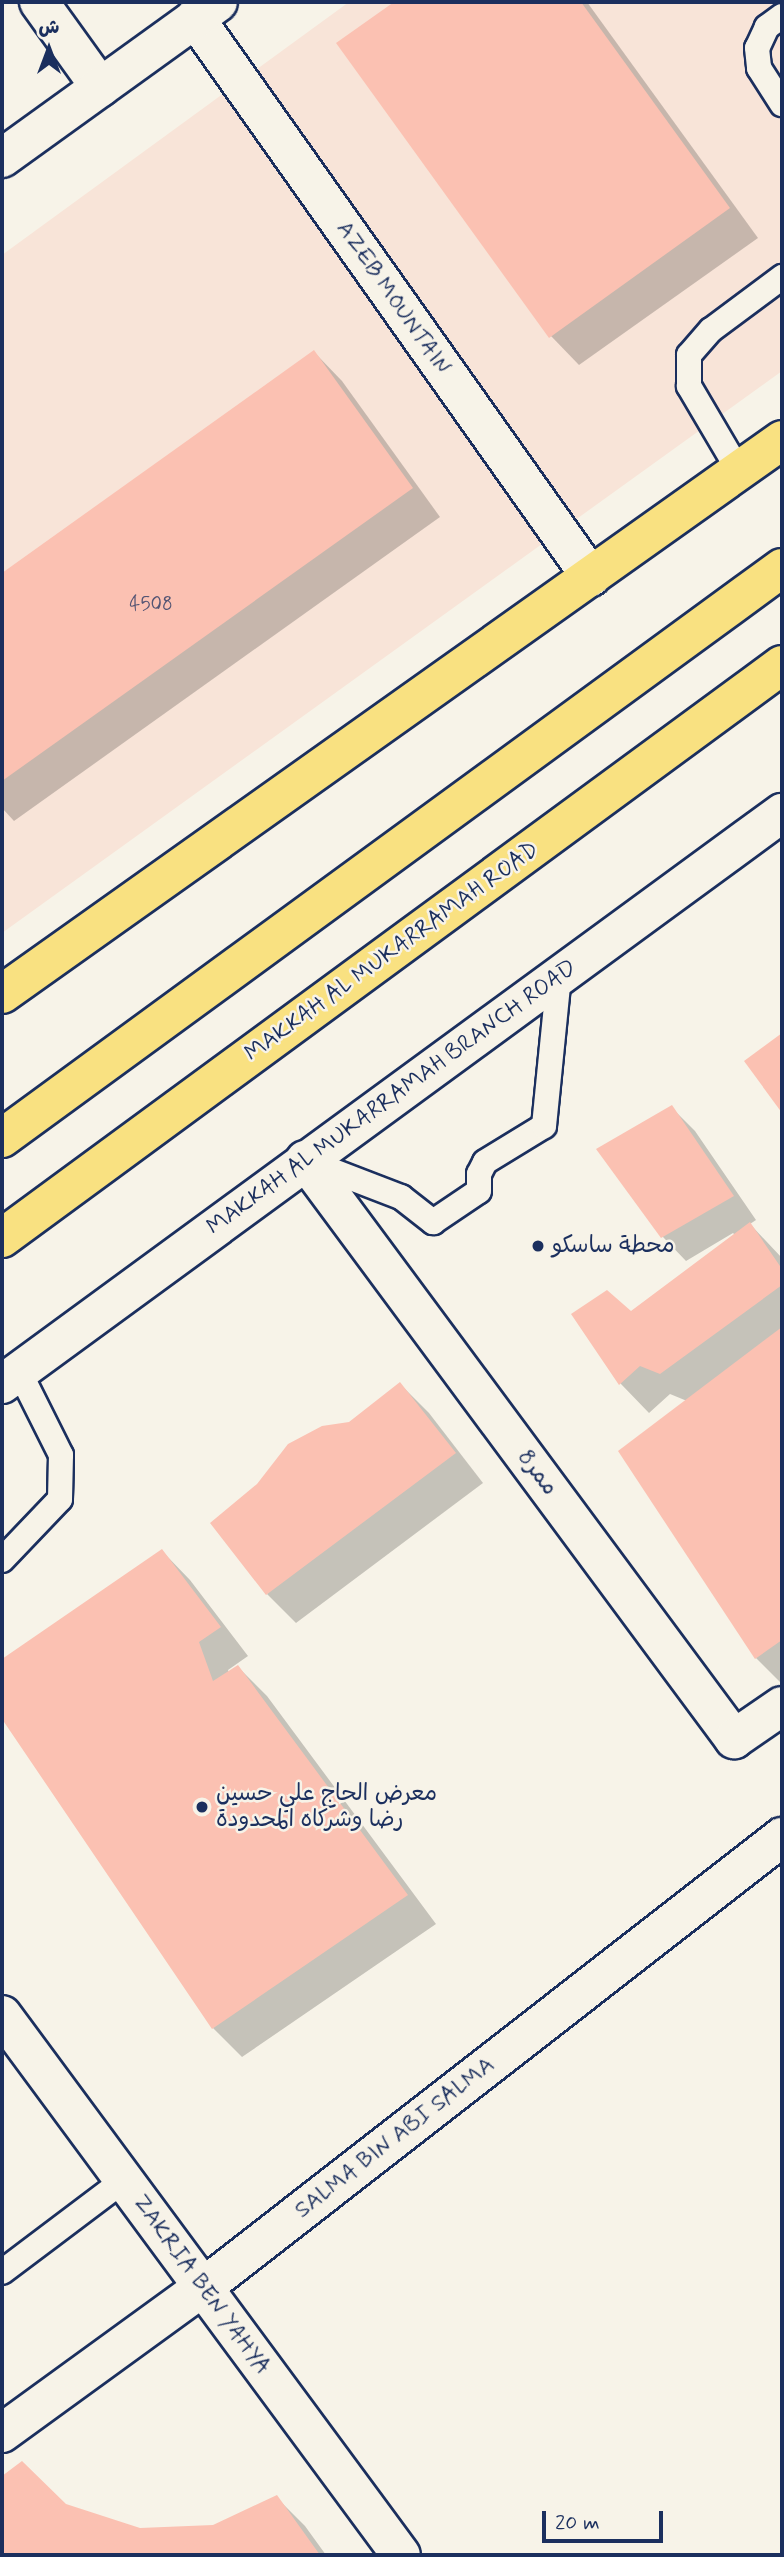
<!DOCTYPE html>
<meta charset="utf-8">
<style>
body{margin:0}
#map{position:relative;width:784px;height:2557px;overflow:hidden;background:#f7f3e8;font-family:Mynerve,"Playpen Sans Arabic",sans-serif}
div>[style]{position:absolute}
.built>*{inset:0;background:#f8e4d8}
.shadow>*{inset:0;background:#0003}
.building>*{inset:0;background:#fbc1b2}
.roads{filter:drop-shadow(2px 0 #1b2f5e) drop-shadow(-2px 0 #1b2f5e) drop-shadow(0 2px #1b2f5e) drop-shadow(0 -2px #1b2f5e)}
.lane>*{height:24px;margin:-12px;padding:0 12px;transform-origin:12px;border-radius:12px;background:#f7f3e8}
.street>*{height:38px;margin:-19px;padding:0 19px;transform-origin:19px;border-radius:19px;background:#f7f3e8}
.secondary>*{height:38px;margin:-19px;padding:0 19px;transform-origin:19px;border-radius:19px;background:#f7f3e8}
.primary>*{height:38px;margin:-19px;padding:0 19px;transform-origin:19px;border-radius:19px;background:#f9e181}
.highway>*{height:38px;margin:-19px;padding:0 19px;transform-origin:19px;border-radius:19px;background:#f9e181}
.dots>*{width:19px;height:19px;translate:-50% -50%;box-sizing:border-box;border:4px solid #f7f3e8;border-radius:50%}
span{translate:-50% -50%;white-space:nowrap;text-align:center;line-height:1.15;-webkit-text-stroke:5px #f7f3e8;paint-order:stroke}
.number-label{font-size:19px;color:#535473}
.number-label span{-webkit-text-stroke-width:0}
.street-label{font-size:23px;color:#1b2f5e}
.poi-label{font-size:23px;color:#1b2f5e}
.left{translate:0 -50%;text-align:left}
.frame{position:absolute;inset:0;border:4px solid #1b2f5e;pointer-events:none}
.north{position:absolute;left:14px;top:14px;width:70px;height:70px;-webkit-text-stroke:5px #f7f3e8;paint-order:stroke;rotate:0deg;font-size:19px;font-weight:700;line-height:28px;text-align:center;color:#1b2f5e}
.north::after{content:'';display:block;margin:auto;width:24px;height:32px;background:#1b2f5e;clip-path:polygon(50% 0,100% 100%,50% 72%,0 100%)}
.scale{position:absolute;left:542px;top:2511px;width:121px;height:32px;box-sizing:border-box;border:4px solid #1b2f5e;border-top:0;padding-left:9px;font-size:21px;line-height:24px;white-space:nowrap;color:#1b2f5e;-webkit-text-stroke:5px #f7f3e8;paint-order:stroke}
</style>
<div id="map">
<div class="built">
<i style="clip-path:polygon(349px 2px,782px 2px,782px 371px,2px 933px,2px 255px)"></i>
</div>
<div class="shadow">
<i style="clip-path:polygon(397px 2px,587px 2px,758px 238px,579px 365px,551px 336px,339px 43px)"></i>
<i style="clip-path:polygon(314px 352px,342px 381px,440px 517px,14px 821px,2px 808px,2px 575px)"></i>
<i style="clip-path:polygon(671px 1107px,695px 1131px,756px 1220px,750px 1224px,782px 1258px,782px 1684px,756px 1658px,620px 1452px,687px 1401px,670px 1394px,649px 1413px,621px 1384px,574px 1315px,631px 1313px,735px 1235px,733px 1233px,686px 1261px,663px 1237px,599px 1150px)"></i>
<i style="clip-path:polygon(400px 1384px,429px 1413px,483px 1483px,296px 1623px,267px 1594px)"></i>
<i style="clip-path:polygon(162px 1551px,190px 1580px,248px 1656px,228px 1670px,229px 1673px,238px 1667px,267px 1696px,436px 1924px,242px 2057px,213px 2028px,2px 1716px,2px 1661px)"></i>
<i style="clip-path:polygon(22px 2464px,65px 2505px,140px 2530px,214px 2526px,276px 2497px,305px 2526px,326px 2555px,2px 2555px,2px 2478px)"></i>
</div>
<div class="building">
<i style="clip-path:polygon(394px 2px,581px 2px,730px 208px,549px 338px,336px 43px)"></i>
<i style="clip-path:polygon(314px 350px,413px 488px,2px 781px,2px 573px)"></i>
<i style="clip-path:polygon(782px 1033px,782px 1113px,744px 1061px)"></i>
<i style="clip-path:polygon(672px 1105px,734px 1196px,661px 1238px,596px 1149px)"></i>
<i style="clip-path:polygon(750px 1222px,782px 1269px,782px 1285px,660px 1374px,640px 1366px,619px 1385px,571px 1314px,607px 1290px,631px 1311px)"></i>
<i style="clip-path:polygon(782px 1327px,782px 1640px,755px 1659px,618px 1451px)"></i>
<i style="clip-path:polygon(400px 1382px,456px 1453px,266px 1595px,210px 1523px,257px 1484px,288px 1444px,322px 1426px,349px 1422px)"></i>
<i style="clip-path:polygon(162px 1549px,221px 1627px,199px 1642px,213px 1681px,238px 1665px,408px 1895px,212px 2029px,2px 1719px,2px 1659px)"></i>
<i style="clip-path:polygon(22px 2461px,66px 2504px,140px 2528px,213px 2525px,277px 2495px,320px 2555px,2px 2555px,2px 2476px)"></i>
</div>
<div class="roads">
<div class="lane">
<i style="left:782px;top:16px;width:19px;rotate:144deg"></i>
<i style="left:767px;top:27px;width:23px;rotate:115deg"></i>
<i style="left:757px;top:48px;width:20px;rotate:84deg"></i>
<i style="left:759px;top:68px;width:43px;rotate:57.4deg"></i>
<i style="left:739px;top:471px;width:99px;rotate:-120.5deg"></i>
<i style="left:689px;top:386px;width:31px;rotate:-90deg"></i>
<i style="left:689px;top:355px;width:33px;rotate:-49deg"></i>
<i style="left:711px;top:330px;width:89px;rotate:-36.7deg"></i>
<i style="left:307px;top:1161px;width:101px;rotate:21deg"></i>
<i style="left:401px;top:1197px;width:41px;rotate:38deg"></i>
<i style="left:433px;top:1222px;width:55px;rotate:-34deg"></i>
<i style="left:479px;top:1191px;width:17px;rotate:-90deg"></i>
<i style="left:479px;top:1174px;width:13px;rotate:-63deg"></i>
<i style="left:485px;top:1162px;width:69px;rotate:-31.4deg"></i>
<i style="left:544px;top:1126px;width:152px;rotate:-84.3deg"></i>
<i style="left:2px;top:1560px;width:84px;rotate:-46.4deg"></i>
<i style="left:60px;top:1499px;width:44px;rotate:-88.7deg"></i>
<i style="left:61px;top:1455px;width:94px;rotate:-116.6deg"></i>
<i style="left:2px;top:2272px;width:153px;rotate:-37deg"></i>
</div>
<div class="street">
<i style="left:39px;top:2px;width:105px;rotate:54.3deg"></i>
<i style="left:195px;top:18px;width:685px;rotate:54.69deg"></i>
<i style="left:2px;top:158px;width:266px;rotate:-35.8deg"></i>
<i style="left:305px;top:1160px;width:721px;rotate:53.46deg"></i>
<i style="left:734px;top:1739px;width:58px;rotate:-34.5deg"></i>
<i style="left:2px;top:2015px;width:671px;rotate:53.54deg"></i>
<i style="left:2px;top:2433px;width:262px;rotate:-36deg"></i>
<i style="left:214px;top:2279px;width:720px;rotate:-37.89deg"></i>
</div>
<div class="secondary">
<i style="left:2px;top:1384px;width:967px;rotate:-36.21deg"></i>
</div>
<div class="primary">
<i style="left:2px;top:994px;width:957px;rotate:-35.38deg"></i>
</div>
<div class="highway">
<i style="left:2px;top:1138px;width:966px;rotate:-36.16deg"></i>
<i style="left:2px;top:1238px;width:968px;rotate:-36.3deg"></i>
</div>
</div>
<div class="dots">
<i style="left:538px;top:1246px;background:#1b2f5e"></i>
<i style="left:202px;top:1807px;background:#1b2f5e"></i>
</div>
<div class="number-label">
<span style="left:151px;top:605px">4508</span>
</div>
<div class="street-label">
<span style="left:393px;top:298px;rotate:55deg">AZEB MOUNTAIN</span>
<span style="left:392px;top:952px;rotate:-36deg">MAKKAH AL MUKARRAMAH ROAD</span>
<span style="left:392px;top:1098px;rotate:-36deg">MAKKAH AL MUKARRAMAH BRANCH ROAD</span>
<span style="left:537px;top:1473px;rotate:53deg">ممر8</span>
<span style="left:395px;top:2138px;rotate:-38deg">SALMA BIN ABI SALMA</span>
<span style="left:201px;top:2285px;rotate:54deg">ZAKRIA BEN YAHYA</span>
</div>
<div class="poi-label">
<span class="left" style="left:552px;top:1246px">محطة ساسكو</span>
<span class="left" style="left:216px;top:1807px">معرض الحاج علي حسين<br>رضا وشركاه المحدودة</span>
</div>
<div class="frame"></div>
<div class="north">ش</div>
<div class="scale">20 m</div>
</div>
